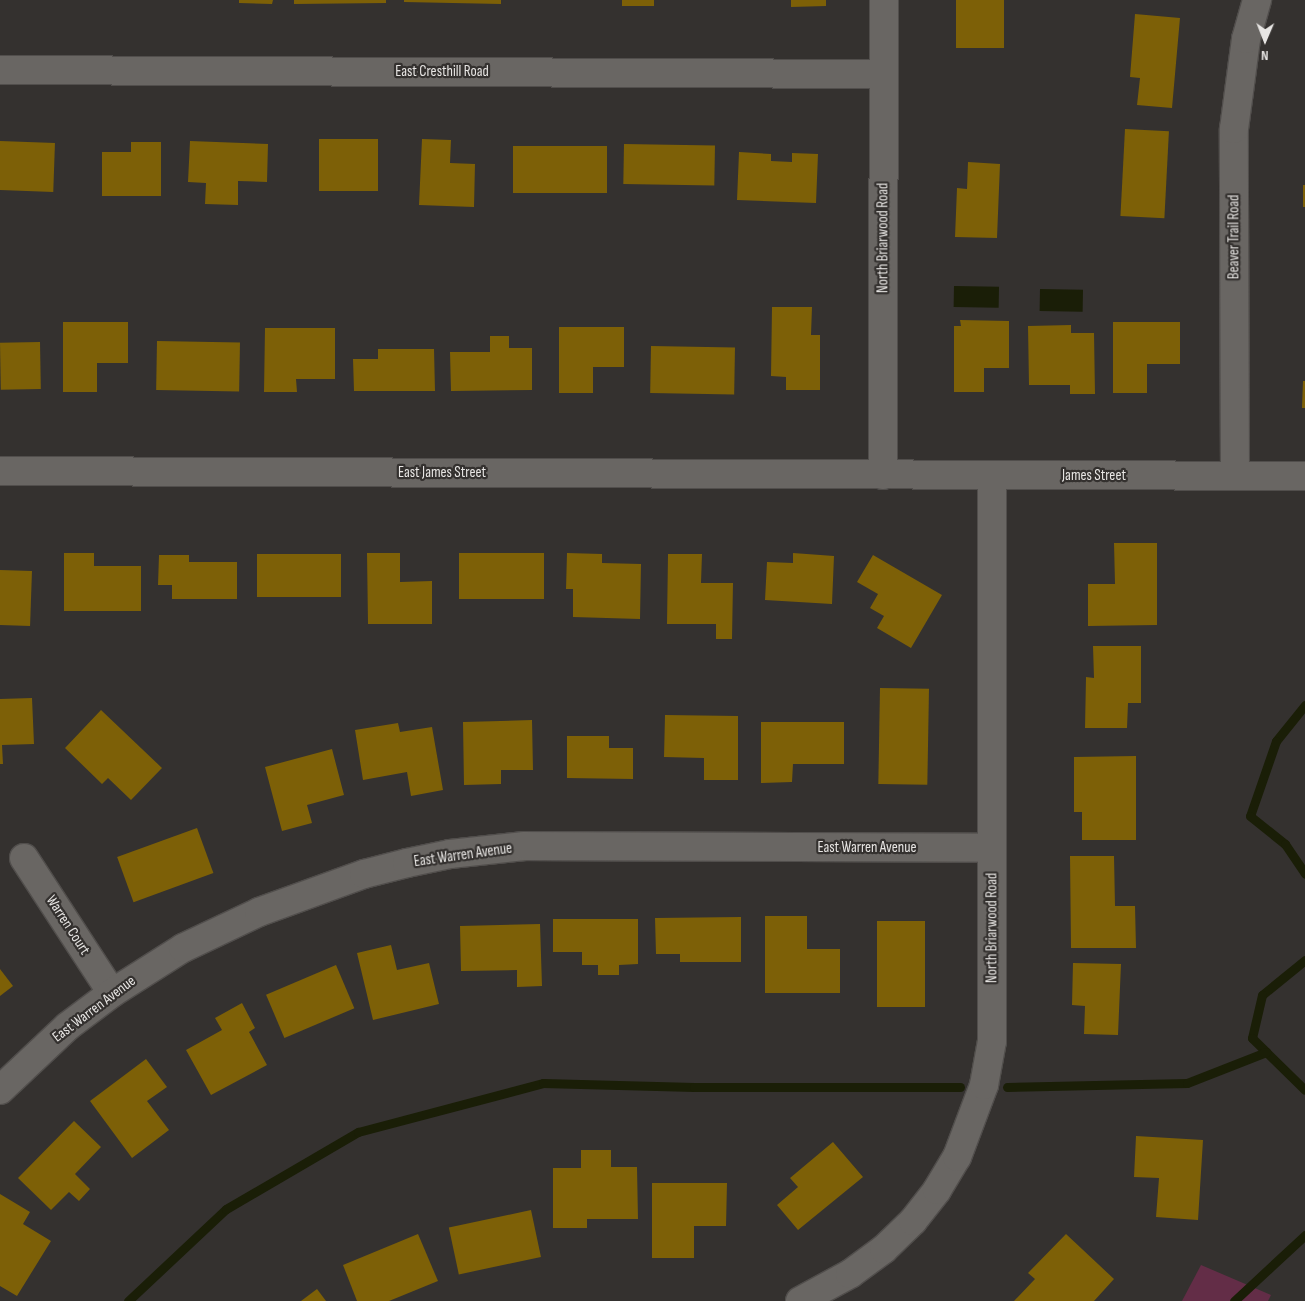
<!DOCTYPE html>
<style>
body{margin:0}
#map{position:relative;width:1305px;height:1301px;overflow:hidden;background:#34312f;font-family:"Sofia Sans Condensed",sans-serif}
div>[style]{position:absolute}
.green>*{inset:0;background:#632d47}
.water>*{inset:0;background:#1a1e07;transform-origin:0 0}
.stream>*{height:9px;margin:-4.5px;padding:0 4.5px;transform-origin:4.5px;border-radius:4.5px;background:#1a1e07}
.building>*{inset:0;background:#7d6007;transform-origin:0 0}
.roads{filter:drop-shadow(1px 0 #514e4c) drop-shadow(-1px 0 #514e4c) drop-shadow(0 1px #514e4c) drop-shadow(0 -1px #514e4c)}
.street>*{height:28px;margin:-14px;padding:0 14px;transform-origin:14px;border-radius:14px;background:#696663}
.secondary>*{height:28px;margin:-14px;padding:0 14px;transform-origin:14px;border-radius:14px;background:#696663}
span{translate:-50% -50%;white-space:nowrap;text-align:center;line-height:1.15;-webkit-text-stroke:4.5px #34312f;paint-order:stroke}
.street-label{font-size:15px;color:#e8e6e4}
.north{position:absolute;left:1240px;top:15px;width:50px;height:50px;-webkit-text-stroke:4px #34312f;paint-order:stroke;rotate:181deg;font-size:14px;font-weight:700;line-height:20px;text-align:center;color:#e8e6e4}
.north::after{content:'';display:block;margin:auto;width:18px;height:22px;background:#e8e6e4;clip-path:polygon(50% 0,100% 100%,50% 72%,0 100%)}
</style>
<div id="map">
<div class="green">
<i style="clip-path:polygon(1201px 1265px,1271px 1295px,1268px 1301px,1182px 1301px)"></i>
</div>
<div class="water">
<i style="left:954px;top:286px;width:45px;height:21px;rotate:1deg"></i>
<i style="left:1040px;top:289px;width:43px;height:22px;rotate:1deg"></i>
</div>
<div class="stream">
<i style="left:1305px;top:705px;width:46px;rotate:128.9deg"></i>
<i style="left:1276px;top:741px;width:79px;rotate:109.1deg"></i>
<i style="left:1250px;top:816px;width:45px;rotate:38.7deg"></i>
<i style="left:1285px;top:844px;width:36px;rotate:56deg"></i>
<i style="left:1305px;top:960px;width:55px;rotate:140.9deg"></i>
<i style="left:1262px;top:995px;width:44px;rotate:103.1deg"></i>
<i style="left:1252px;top:1038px;width:74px;rotate:44.5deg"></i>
<i style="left:1007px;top:1087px;width:180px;rotate:-1.3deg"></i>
<i style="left:1187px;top:1083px;width:85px;rotate:-21.4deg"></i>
<i style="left:128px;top:1301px;width:134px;rotate:-43.2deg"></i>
<i style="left:226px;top:1209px;width:153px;rotate:-30.3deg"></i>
<i style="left:358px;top:1132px;width:191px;rotate:-14.8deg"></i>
<i style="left:543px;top:1083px;width:151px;rotate:1.5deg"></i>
<i style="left:694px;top:1087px;width:266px"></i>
<i style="left:1234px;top:1301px;width:97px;rotate:-42.9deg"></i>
</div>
<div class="building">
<i style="clip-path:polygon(239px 0,273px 0,272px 4px,239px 3px)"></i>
<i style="clip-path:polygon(294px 0,386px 0,386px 3px,294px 4px)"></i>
<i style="clip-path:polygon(404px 0,501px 0,501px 4px,404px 2px)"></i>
<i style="left:622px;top:0;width:32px;height:6px"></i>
<i style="clip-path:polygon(791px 0,826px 0,826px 6px,791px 7px)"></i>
<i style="left:956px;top:0;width:48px;height:48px"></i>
<i style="clip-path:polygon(1135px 14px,1180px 18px,1172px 108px,1137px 105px,1140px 78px,1130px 77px)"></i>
<i style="left:1125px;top:129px;width:44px;height:87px;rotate:3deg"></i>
<i style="left:319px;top:139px;width:59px;height:52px"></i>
<i style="clip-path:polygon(422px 139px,451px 140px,450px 163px,475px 164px,474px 207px,419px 205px)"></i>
<i style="left:0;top:141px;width:55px;height:49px;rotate:2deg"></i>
<i style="clip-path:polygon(190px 141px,268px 144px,267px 182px,238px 181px,238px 205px,205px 204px,206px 183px,188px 182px)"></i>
<i style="clip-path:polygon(131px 142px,161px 142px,161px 196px,102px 196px,102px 152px,131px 152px)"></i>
<i style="left:624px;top:144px;width:91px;height:40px;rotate:1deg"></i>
<i style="left:513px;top:146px;width:94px;height:47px"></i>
<i style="clip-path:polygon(739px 152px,771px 154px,771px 161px,792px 162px,792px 153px,818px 154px,816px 203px,737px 200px)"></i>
<i style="clip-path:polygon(968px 162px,1000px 164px,997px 238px,955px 237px,957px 188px,967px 189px)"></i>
<i style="left:1303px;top:185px;width:2px;height:22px"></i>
<i style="clip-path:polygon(772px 307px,812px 307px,811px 335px,820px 335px,820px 390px,786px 390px,786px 377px,771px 376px)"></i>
<i style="clip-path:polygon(960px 320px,1009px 321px,1009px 368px,984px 368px,984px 392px,954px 392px,954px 326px,961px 326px)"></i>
<i style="clip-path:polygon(63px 322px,128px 322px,128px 363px,97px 363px,97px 392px,63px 392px)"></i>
<i style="clip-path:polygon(1113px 322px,1180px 322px,1180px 364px,1147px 364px,1147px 393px,1113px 393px)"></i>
<i style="clip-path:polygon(1071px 325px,1071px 333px,1094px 333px,1095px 394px,1070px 394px,1070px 385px,1029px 385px,1028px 326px)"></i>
<i style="clip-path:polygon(559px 327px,624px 327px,624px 367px,593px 367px,593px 393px,559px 393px)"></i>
<i style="clip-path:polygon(265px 328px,335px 328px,335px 379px,296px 379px,297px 392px,264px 392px)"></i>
<i style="clip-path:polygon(490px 336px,509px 336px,509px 348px,532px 348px,532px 390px,451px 391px,450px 352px,490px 352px)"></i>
<i style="left:157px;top:341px;width:83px;height:49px;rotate:1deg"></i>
<i style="left:40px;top:342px;width:47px;height:40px;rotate:89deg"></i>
<i style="left:651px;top:346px;width:84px;height:47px;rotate:1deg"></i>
<i style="clip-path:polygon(378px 349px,434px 349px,435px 391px,354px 391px,353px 359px,378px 359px)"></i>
<i style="clip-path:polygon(1303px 381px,1305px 381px,1305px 408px,1302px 408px)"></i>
<i style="clip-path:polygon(1114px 543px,1157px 543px,1157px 625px,1088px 626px,1088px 584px,1115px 584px)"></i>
<i style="clip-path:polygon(64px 553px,94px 553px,94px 566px,141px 566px,141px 611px,64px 611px)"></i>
<i style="clip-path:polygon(367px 553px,400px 553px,400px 582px,432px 581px,432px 624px,368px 624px)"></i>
<i style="left:459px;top:553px;width:85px;height:46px"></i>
<i style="clip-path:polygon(567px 553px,602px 554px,602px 563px,641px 564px,640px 619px,573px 617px,573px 589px,566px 589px)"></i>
<i style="clip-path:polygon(793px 553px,834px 556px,832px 604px,765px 600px,767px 562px,793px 563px)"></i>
<i style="left:257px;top:554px;width:84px;height:43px"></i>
<i style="clip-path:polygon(668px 554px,702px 554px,701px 583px,733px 583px,732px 639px,716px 639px,716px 624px,667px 624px)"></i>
<i style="clip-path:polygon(159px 555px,189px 555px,189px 562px,237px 562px,237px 599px,172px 599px,172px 585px,158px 585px)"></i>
<i style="clip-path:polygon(873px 555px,942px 595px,911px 648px,877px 628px,884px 616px,870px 608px,878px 594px,857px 582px)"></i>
<i style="left:0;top:570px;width:32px;height:55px;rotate:2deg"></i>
<i style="clip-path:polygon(1093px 646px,1141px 646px,1141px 703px,1128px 703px,1127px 728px,1085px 728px,1086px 677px,1094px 678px)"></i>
<i style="left:880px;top:688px;width:49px;height:96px;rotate:1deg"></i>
<i style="clip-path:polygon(32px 698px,34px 744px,2px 745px,3px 764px,0 764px,0 699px)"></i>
<i style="clip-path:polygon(101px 710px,162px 768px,131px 800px,108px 778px,102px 784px,65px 748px)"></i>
<i style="clip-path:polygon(665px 715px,738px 716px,738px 780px,704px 780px,704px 758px,664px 757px)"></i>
<i style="clip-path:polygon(532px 720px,533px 770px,501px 770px,501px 784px,464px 785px,463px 722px)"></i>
<i style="clip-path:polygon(761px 722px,844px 722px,844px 764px,793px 764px,792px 782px,761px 783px)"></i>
<i style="clip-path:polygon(398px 723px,400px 732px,432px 727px,443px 790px,411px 796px,407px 772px,363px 780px,355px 730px)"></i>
<i style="clip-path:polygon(567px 736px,609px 736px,609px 748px,633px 748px,633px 779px,567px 778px)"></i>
<i style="clip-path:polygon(332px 749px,344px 795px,307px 805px,312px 823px,282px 831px,265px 767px)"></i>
<i style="clip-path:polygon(1136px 756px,1136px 840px,1082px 840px,1082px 812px,1074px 812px,1074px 757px)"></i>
<i style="left:197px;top:828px;width:48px;height:85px;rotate:70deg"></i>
<i style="clip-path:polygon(1070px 856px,1114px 856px,1115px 906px,1135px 906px,1136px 948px,1071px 948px)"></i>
<i style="clip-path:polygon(765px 916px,807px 916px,807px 949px,840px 949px,840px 993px,765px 993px)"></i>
<i style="clip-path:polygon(741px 917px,741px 962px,680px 962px,680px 954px,656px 954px,655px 918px)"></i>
<i style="clip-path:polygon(553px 919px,638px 919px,638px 964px,619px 965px,619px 975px,598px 975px,598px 965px,582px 965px,582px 952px,553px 952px)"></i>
<i style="left:877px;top:921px;width:48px;height:86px"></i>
<i style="clip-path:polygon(540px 924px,542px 986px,517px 987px,517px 970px,461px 971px,460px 926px)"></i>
<i style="clip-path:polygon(391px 945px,397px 970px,429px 963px,439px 1004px,373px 1020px,357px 953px)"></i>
<i style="clip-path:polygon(1073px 963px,1121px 964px,1118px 1035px,1084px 1034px,1085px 1006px,1072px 1005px)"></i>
<i style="left:336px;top:965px;width:47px;height:76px;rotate:67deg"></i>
<i style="clip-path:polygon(0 969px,13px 986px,0 996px)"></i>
<i style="clip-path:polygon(242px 1003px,255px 1028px,249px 1032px,267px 1065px,211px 1095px,186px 1050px,222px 1030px,215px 1018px)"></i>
<i style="clip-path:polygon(146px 1059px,167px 1087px,147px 1101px,169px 1130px,132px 1158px,90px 1101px)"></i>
<i style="clip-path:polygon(74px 1121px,101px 1147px,75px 1174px,90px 1189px,79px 1201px,69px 1192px,51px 1210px,18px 1178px)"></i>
<i style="clip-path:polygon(1136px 1136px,1203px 1140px,1198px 1220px,1156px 1217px,1159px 1178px,1134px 1177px)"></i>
<i style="clip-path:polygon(833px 1142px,863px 1177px,798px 1230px,777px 1205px,798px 1187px,790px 1178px)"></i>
<i style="clip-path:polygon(581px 1150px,611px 1150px,611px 1167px,637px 1167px,638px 1219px,587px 1219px,587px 1228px,553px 1228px,553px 1168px,581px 1168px)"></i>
<i style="clip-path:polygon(652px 1183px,727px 1183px,726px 1226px,694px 1226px,694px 1258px,652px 1258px)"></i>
<i style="clip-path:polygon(0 1194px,30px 1212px,23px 1224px,51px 1241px,17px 1296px,0 1286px)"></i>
<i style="left:531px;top:1210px;width:48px;height:84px;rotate:78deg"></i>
<i style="clip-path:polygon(418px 1234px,438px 1281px,389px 1301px,357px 1301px,343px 1265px)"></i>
<i style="clip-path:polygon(1066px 1234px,1114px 1279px,1094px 1301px,1014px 1301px,1035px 1279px,1028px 1273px)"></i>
<i style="clip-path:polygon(317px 1289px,326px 1301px,301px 1301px)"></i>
</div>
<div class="roads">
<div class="street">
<i style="left:0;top:70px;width:883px;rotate:0.26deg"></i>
<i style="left:883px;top:475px;width:475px;rotate:-89.9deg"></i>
<i style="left:1235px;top:476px;width:347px;rotate:-90.2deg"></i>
<i style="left:1234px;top:129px;width:91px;rotate:-82.4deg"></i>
<i style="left:1246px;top:39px;width:41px;rotate:-74.2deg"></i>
<i style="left:24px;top:858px;width:161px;rotate:56.9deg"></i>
<i style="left:0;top:1090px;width:93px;rotate:-43.3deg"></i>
<i style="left:68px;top:1026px;width:55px;rotate:-36.9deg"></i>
<i style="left:112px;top:993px;width:84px;rotate:-32.4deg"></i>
<i style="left:183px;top:948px;width:84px;rotate:-25.3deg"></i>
<i style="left:259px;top:912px;width:112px;rotate:-19.9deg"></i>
<i style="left:364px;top:874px;width:44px;rotate:-14.3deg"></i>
<i style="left:407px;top:863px;width:44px;rotate:-11.8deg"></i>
<i style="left:450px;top:854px;width:75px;rotate:-6.1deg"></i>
<i style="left:525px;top:846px;width:467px;rotate:0.2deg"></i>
<i style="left:800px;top:1301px;width:57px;rotate:-28.4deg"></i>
<i style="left:850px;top:1274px;width:42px;rotate:-36.3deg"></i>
<i style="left:884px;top:1249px;width:40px;rotate:-44deg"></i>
<i style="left:913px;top:1221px;width:39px;rotate:-52deg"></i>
<i style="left:937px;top:1190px;width:39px;rotate:-59deg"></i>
<i style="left:957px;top:1157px;width:77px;rotate:-69.4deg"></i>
<i style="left:984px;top:1085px;width:45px;rotate:-79.7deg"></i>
<i style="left:992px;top:1041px;width:566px;rotate:-90deg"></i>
</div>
<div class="secondary">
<i style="left:0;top:471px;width:1305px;rotate:0.22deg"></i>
</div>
</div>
<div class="street-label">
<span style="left:442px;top:72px">East Cresthill Road</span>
<span style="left:1234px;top:237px;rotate:-90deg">Beaver Trail Road</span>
<span style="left:883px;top:238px;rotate:-90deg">North Briarwood Road</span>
<span style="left:442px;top:473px">East James Street</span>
<span style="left:1094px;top:476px">James Street</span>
<span style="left:867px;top:848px">East Warren Avenue</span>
<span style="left:463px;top:855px;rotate:-8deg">East Warren Avenue</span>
<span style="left:68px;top:925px;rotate:57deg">Warren Court</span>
<span style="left:992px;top:928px;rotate:-90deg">North Briarwood Road</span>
<span style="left:94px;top:1009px;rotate:-37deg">East Warren Avenue</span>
</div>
<div class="north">N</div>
</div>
